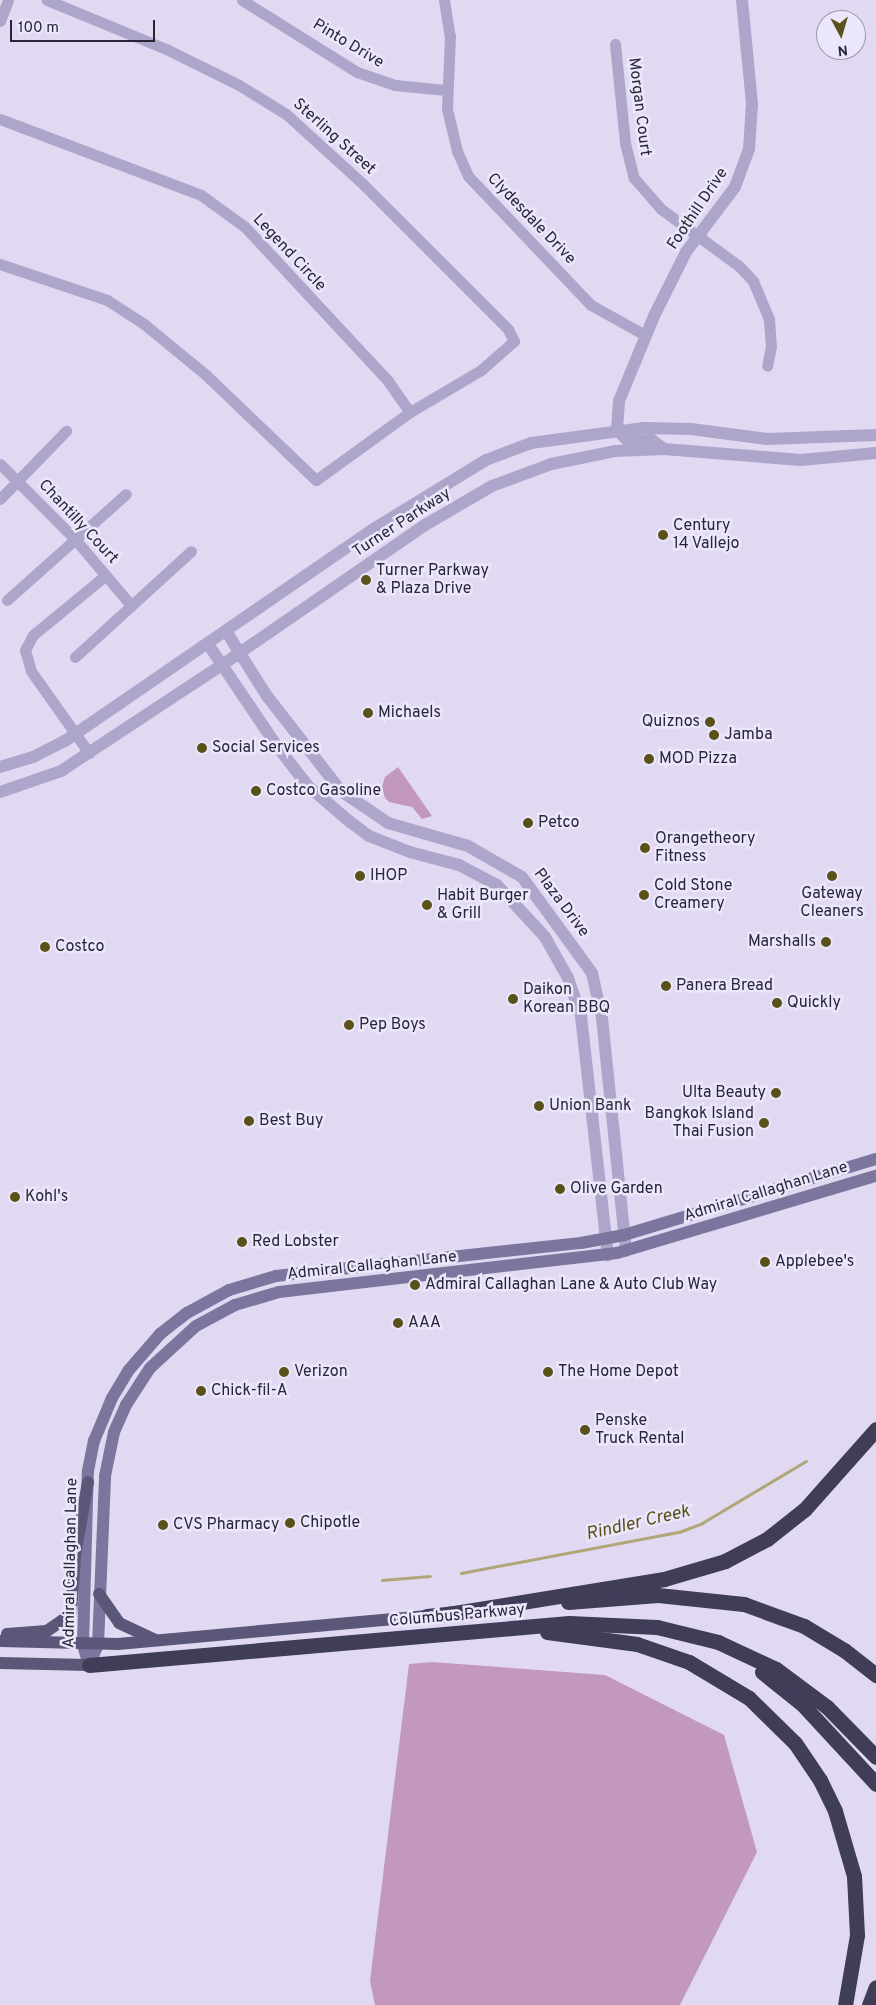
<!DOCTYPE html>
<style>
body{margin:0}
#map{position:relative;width:876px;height:2005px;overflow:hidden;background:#e1d9f2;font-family:Overpass,sans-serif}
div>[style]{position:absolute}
.green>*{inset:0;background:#c299bd}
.stream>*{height:3px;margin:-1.5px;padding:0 1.5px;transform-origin:1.5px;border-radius:1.5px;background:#b1a677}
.minor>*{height:11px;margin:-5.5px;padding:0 5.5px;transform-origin:5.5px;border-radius:5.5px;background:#aea5cb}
.tertiary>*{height:12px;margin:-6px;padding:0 6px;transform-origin:6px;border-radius:6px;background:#aea5cb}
.secondary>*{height:12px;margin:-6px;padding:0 6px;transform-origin:6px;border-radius:6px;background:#7c769f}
.primary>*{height:12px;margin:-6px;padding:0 6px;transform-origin:6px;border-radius:6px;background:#5b5779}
.motorway>*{height:15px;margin:-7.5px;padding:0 7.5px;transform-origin:7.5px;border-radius:7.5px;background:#3f3d58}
.dots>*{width:14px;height:14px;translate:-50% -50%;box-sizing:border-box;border:2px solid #ece6fa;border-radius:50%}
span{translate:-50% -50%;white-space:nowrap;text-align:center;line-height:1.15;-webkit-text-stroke:5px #ece6fa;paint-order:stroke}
.street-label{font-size:16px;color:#282636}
.poi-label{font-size:16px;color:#282636}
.left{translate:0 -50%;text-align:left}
.right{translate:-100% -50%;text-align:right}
.water-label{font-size:18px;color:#59501a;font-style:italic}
.north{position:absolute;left:816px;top:10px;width:50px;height:50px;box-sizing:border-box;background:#ece6fa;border:1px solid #9e99ac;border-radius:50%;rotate:174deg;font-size:14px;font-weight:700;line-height:20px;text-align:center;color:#282636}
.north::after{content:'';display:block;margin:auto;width:18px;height:22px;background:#59501a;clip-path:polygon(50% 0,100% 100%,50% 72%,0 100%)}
.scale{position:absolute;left:10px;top:20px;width:145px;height:22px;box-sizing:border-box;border:2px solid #282636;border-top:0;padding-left:6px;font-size:15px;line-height:18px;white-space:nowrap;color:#282636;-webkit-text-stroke:4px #ece6fa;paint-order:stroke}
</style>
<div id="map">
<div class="green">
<i style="clip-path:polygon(398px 767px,432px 816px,422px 819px,412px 807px,389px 802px,385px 798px,382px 787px,385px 777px)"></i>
<i style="clip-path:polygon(432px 1662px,605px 1675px,724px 1735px,757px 1852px,680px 2005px,375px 2005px,370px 1981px,409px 1664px)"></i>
</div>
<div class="stream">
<i style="left:461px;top:1573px;width:222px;rotate:-10.7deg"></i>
<i style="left:679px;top:1532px;width:25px;rotate:-21deg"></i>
<i style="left:702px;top:1523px;width:121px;rotate:-30.8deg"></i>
<i style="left:382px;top:1580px;width:48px;rotate:-4.8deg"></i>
</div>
<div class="minor">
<i style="left:242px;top:0;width:136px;rotate:32.1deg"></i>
<i style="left:357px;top:72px;width:40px;rotate:18.9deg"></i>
<i style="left:395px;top:85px;width:51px;rotate:5.6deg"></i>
<i style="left:444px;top:0;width:36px;rotate:81deg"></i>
<i style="left:450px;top:36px;width:73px;rotate:92.4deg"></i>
<i style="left:447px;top:109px;width:43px;rotate:76.6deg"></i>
<i style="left:457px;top:151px;width:27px;rotate:66deg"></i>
<i style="left:468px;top:176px;width:178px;rotate:46.4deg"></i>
<i style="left:591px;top:305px;width:62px;rotate:29.1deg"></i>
<i style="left:0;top:21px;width:22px;rotate:-69deg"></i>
<i style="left:615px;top:44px;width:100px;rotate:84.2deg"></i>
<i style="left:625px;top:143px;width:36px;rotate:76deg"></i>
<i style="left:634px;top:178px;width:41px;rotate:48.9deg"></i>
<i style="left:661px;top:209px;width:97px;rotate:36.2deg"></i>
<i style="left:739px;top:266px;width:21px;rotate:47deg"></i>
<i style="left:753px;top:281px;width:41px;rotate:67.2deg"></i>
<i style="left:769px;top:319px;width:27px;rotate:86deg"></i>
<i style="left:771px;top:346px;width:20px;rotate:101deg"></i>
<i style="left:0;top:119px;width:215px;rotate:20.7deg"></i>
<i style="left:201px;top:195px;width:54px;rotate:36deg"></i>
<i style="left:245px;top:227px;width:210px;rotate:47.1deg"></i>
<i style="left:388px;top:381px;width:38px;rotate:55deg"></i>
<i style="left:0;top:264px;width:113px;rotate:18.6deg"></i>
<i style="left:107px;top:300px;width:44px;rotate:33deg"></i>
<i style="left:144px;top:324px;width:80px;rotate:39.4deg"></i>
<i style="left:206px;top:375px;width:152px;rotate:43.7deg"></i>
<i style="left:316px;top:480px;width:116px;rotate:-35.9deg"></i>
<i style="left:410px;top:412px;width:82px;rotate:-30.6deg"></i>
<i style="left:481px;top:370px;width:44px;rotate:-41.3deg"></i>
<i style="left:514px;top:341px;width:13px;rotate:-117deg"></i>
<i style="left:508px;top:329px;width:205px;rotate:-135deg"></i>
<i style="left:363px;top:184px;width:104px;rotate:-137.7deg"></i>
<i style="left:286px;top:114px;width:55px;rotate:-148.3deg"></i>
<i style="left:239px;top:85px;width:81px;rotate:-153.7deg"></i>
<i style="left:166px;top:49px;width:129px;rotate:-157.6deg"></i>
<i style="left:0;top:464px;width:105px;rotate:45deg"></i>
<i style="left:74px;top:538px;width:87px;rotate:49.7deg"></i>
<i style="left:0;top:499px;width:95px;rotate:-45.9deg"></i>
<i style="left:7px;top:600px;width:159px;rotate:-41.7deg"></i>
<i style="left:75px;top:657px;width:157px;rotate:-42.4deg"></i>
<i style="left:89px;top:753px;width:100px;rotate:-125.3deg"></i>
<i style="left:31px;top:671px;width:22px;rotate:-106deg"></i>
<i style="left:25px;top:650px;width:17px;rotate:-62deg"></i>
<i style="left:33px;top:635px;width:94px;rotate:-39.4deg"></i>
</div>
<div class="tertiary">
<i style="left:664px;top:449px;width:15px;rotate:-143deg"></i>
<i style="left:652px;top:440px;width:24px;rotate:178deg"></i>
<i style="left:628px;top:441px;width:16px;rotate:-135deg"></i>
<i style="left:617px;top:430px;width:29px;rotate:-86deg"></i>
<i style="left:619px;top:401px;width:92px;rotate:-67.6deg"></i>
<i style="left:654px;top:316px;width:72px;rotate:-63.4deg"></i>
<i style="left:686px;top:252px;width:81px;rotate:-53deg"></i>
<i style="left:735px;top:187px;width:40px;rotate:-69.8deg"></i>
<i style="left:749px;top:149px;width:45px;rotate:-86.2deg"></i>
<i style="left:752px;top:104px;width:104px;rotate:-95.5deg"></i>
<i style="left:226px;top:631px;width:77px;rotate:57.8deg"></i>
<i style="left:267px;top:696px;width:120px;rotate:52.1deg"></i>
<i style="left:341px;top:791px;width:57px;rotate:34.2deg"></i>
<i style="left:388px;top:823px;width:83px;rotate:16deg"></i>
<i style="left:468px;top:846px;width:62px;rotate:29.9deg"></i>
<i style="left:522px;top:877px;width:119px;rotate:53.9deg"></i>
<i style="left:592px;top:973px;width:46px;rotate:77.5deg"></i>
<i style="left:602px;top:1018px;width:234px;rotate:84.1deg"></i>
<i style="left:208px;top:644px;width:122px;rotate:56deg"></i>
<i style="left:276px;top:745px;width:52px;rotate:52deg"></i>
<i style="left:308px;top:786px;width:54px;rotate:40.5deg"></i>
<i style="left:349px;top:821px;width:25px;rotate:37deg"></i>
<i style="left:369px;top:836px;width:44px;rotate:21.3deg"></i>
<i style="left:410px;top:852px;width:51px;rotate:14.9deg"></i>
<i style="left:459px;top:865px;width:43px;rotate:27.8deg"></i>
<i style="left:497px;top:885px;width:71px;rotate:47.3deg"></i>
<i style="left:545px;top:937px;width:47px;rotate:60.7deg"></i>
<i style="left:568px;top:978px;width:40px;rotate:71.1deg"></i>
<i style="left:581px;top:1016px;width:241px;rotate:83.6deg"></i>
<i style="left:0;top:767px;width:37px;rotate:-17deg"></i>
<i style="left:35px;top:756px;width:34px;rotate:-27deg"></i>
<i style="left:65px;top:741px;width:376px;rotate:-34.5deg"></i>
<i style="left:375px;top:528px;width:130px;rotate:-31.5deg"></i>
<i style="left:486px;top:460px;width:48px;rotate:-20.7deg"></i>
<i style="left:531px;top:443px;width:114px;rotate:-7.6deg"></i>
<i style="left:644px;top:428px;width:47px;rotate:1.2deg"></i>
<i style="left:691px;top:429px;width:77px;rotate:7.5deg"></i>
<i style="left:767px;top:439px;width:109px;rotate:-2.1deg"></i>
<i style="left:0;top:792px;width:65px;rotate:-19deg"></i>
<i style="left:61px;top:771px;width:193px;rotate:-33.4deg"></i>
<i style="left:222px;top:665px;width:247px;rotate:-34.6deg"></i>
<i style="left:425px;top:525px;width:78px;rotate:-30.2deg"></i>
<i style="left:492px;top:486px;width:63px;rotate:-20.4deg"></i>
<i style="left:551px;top:464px;width:65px;rotate:-11.5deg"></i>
<i style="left:615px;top:451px;width:49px;rotate:-2.3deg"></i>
<i style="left:664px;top:449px;width:137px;rotate:4.6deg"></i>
<i style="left:801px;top:460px;width:75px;rotate:-5.3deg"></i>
</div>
<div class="secondary">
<i style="left:89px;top:1665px;width:21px;rotate:-107deg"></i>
<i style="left:83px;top:1645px;width:174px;rotate:-88.4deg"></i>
<i style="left:88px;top:1471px;width:31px;rotate:-79deg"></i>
<i style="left:94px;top:1441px;width:47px;rotate:-67.3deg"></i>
<i style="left:112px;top:1398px;width:31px;rotate:-59deg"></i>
<i style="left:128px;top:1371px;width:49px;rotate:-49.1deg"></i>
<i style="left:160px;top:1334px;width:34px;rotate:-38deg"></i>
<i style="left:187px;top:1313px;width:48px;rotate:-28.7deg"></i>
<i style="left:229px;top:1290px;width:49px;rotate:-16.6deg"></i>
<i style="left:276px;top:1276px;width:307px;rotate:-6.2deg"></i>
<i style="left:581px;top:1243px;width:44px;rotate:-10.5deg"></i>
<i style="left:624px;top:1235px;width:263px;rotate:-16.8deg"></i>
<i style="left:89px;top:1665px;width:22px;rotate:-66deg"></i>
<i style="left:98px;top:1645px;width:169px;rotate:-87.6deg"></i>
<i style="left:105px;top:1476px;width:45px;rotate:-78.4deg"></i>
<i style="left:114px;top:1432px;width:30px;rotate:-66deg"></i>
<i style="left:126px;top:1405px;width:44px;rotate:-57deg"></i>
<i style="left:150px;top:1368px;width:62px;rotate:-42.4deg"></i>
<i style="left:196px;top:1326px;width:44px;rotate:-28.3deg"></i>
<i style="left:235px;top:1305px;width:46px;rotate:-16.5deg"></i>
<i style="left:279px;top:1292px;width:340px;rotate:-6.6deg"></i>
<i style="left:617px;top:1253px;width:270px;rotate:-16.6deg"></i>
</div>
<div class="primary">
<i style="left:99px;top:1594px;width:35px;rotate:55deg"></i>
<i style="left:119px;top:1623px;width:40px;rotate:25deg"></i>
<i style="left:7px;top:1634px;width:40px;rotate:-4.3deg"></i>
<i style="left:47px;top:1631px;width:29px;rotate:-35deg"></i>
<i style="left:71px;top:1614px;width:59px;rotate:-86.1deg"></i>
<i style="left:75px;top:1555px;width:74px;rotate:-79.9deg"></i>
<i style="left:0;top:1641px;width:118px;rotate:1.5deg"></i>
<i style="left:118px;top:1644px;width:310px;rotate:-5.2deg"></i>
<i style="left:0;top:1663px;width:89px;rotate:1.3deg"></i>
</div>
<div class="motorway">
<i style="left:568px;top:1602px;width:90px;rotate:-4.4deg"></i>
<i style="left:658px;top:1595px;width:86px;rotate:6deg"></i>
<i style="left:744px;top:1604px;width:64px;rotate:20.1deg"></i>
<i style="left:804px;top:1626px;width:47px;rotate:31deg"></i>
<i style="left:844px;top:1650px;width:41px;rotate:38deg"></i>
<i style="left:448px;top:1614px;width:219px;rotate:-9.2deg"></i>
<i style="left:664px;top:1579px;width:64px;rotate:-16.4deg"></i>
<i style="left:725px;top:1561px;width:47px;rotate:-27.6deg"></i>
<i style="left:767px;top:1539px;width:48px;rotate:-38.3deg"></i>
<i style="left:805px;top:1509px;width:107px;rotate:-48.4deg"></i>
<i style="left:427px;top:1616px;width:31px;rotate:-6deg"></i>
<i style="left:547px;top:1632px;width:91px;rotate:7.6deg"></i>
<i style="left:637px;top:1644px;width:55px;rotate:19.1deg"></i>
<i style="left:689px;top:1662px;width:70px;rotate:31deg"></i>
<i style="left:749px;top:1698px;width:64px;rotate:44.4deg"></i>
<i style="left:795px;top:1743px;width:45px;rotate:56deg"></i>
<i style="left:820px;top:1780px;width:34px;rotate:64deg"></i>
<i style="left:835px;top:1811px;width:68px;rotate:73.7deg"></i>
<i style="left:854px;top:1876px;width:59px;rotate:87.1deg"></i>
<i style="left:857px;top:1935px;width:71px;rotate:99.7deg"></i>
<i style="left:89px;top:1665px;width:482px;rotate:-5deg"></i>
<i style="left:569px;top:1623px;width:88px;rotate:2.6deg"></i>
<i style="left:657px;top:1627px;width:63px;rotate:13.8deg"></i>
<i style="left:718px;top:1642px;width:64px;rotate:25deg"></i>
<i style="left:776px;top:1669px;width:64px;rotate:36.7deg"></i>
<i style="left:827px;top:1707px;width:70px;rotate:45.6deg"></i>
<i style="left:762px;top:1672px;width:51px;rotate:38.7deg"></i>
<i style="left:802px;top:1704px;width:109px;rotate:47.2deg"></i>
<i style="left:869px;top:2005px;width:19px;rotate:-69deg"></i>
</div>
<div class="dots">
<i style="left:663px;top:535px;background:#59501a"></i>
<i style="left:366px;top:580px;background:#59501a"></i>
<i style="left:368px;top:713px;background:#59501a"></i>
<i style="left:710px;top:722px;background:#59501a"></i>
<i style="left:714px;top:735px;background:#59501a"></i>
<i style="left:202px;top:748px;background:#59501a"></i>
<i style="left:649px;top:759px;background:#59501a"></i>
<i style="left:256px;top:791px;background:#59501a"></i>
<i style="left:528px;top:823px;background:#59501a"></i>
<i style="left:645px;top:848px;background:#59501a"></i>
<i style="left:360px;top:876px;background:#59501a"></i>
<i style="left:832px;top:876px;background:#59501a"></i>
<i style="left:644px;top:895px;background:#59501a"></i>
<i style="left:427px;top:905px;background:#59501a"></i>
<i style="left:826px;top:942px;background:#59501a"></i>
<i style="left:45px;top:947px;background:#59501a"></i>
<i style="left:666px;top:986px;background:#59501a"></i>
<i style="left:513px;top:999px;background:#59501a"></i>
<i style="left:777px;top:1003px;background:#59501a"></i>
<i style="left:349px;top:1025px;background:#59501a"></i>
<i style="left:776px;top:1093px;background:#59501a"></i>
<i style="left:539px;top:1106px;background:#59501a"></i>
<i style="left:249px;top:1121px;background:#59501a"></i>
<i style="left:764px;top:1123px;background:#59501a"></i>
<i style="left:560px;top:1189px;background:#59501a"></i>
<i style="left:15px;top:1197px;background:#59501a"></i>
<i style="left:242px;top:1242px;background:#59501a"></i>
<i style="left:765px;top:1262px;background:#59501a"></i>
<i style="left:415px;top:1285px;background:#59501a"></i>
<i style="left:398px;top:1323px;background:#59501a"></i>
<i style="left:284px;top:1372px;background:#59501a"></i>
<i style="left:548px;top:1372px;background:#59501a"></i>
<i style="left:201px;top:1391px;background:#59501a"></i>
<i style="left:585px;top:1430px;background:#59501a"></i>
<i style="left:290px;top:1523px;background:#59501a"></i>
<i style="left:163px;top:1525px;background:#59501a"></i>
</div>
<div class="street-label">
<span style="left:348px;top:44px;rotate:31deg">Pinto Drive</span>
<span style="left:639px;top:107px;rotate:83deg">Morgan Court</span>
<span style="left:334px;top:137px;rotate:42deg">Sterling Street</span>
<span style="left:698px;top:209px;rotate:-56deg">Foothill Drive</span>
<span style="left:531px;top:219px;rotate:46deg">Clydesdale Drive</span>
<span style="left:289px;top:253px;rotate:47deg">Legend Circle</span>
<span style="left:78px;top:522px;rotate:47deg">Chantilly Court</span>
<span style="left:402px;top:523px;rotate:-33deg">Turner Parkway</span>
<span style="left:561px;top:903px;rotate:53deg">Plaza Drive</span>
<span style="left:766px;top:1192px;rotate:-17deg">Admiral Callaghan Lane</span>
<span style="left:372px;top:1266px;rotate:-6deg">Admiral Callaghan Lane</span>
<span style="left:71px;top:1563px;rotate:-89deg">Admiral Callaghan Lane</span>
<span style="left:457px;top:1616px;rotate:-5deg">Columbus Parkway</span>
</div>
<div class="poi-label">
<span class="left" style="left:673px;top:535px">Century<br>14 Vallejo</span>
<span class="left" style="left:376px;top:580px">Turner Parkway<br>&amp; Plaza Drive</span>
<span class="left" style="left:378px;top:713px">Michaels</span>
<span class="right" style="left:700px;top:722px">Quiznos</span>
<span class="left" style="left:724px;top:735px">Jamba</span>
<span class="left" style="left:212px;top:748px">Social Services</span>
<span class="left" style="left:659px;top:759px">MOD Pizza</span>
<span class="left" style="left:266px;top:791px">Costco Gasoline</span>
<span class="left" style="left:538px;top:823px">Petco</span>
<span class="left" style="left:655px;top:848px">Orangetheory<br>Fitness</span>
<span class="left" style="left:370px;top:876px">IHOP</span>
<span class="left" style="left:654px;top:895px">Cold Stone<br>Creamery</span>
<span style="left:832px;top:903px">Gateway<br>Cleaners</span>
<span class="left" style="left:437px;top:905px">Habit Burger<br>&amp; Grill</span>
<span class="right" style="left:816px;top:942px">Marshalls</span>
<span class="left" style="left:55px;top:947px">Costco</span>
<span class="left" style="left:676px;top:986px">Panera Bread</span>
<span class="left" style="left:523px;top:999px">Daikon<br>Korean BBQ</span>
<span class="left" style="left:787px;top:1003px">Quickly</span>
<span class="left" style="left:359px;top:1025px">Pep Boys</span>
<span class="right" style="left:766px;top:1093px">Ulta Beauty</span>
<span class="left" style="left:549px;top:1106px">Union Bank</span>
<span class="right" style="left:754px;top:1123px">Bangkok Island<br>Thai Fusion</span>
<span class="left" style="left:259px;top:1121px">Best Buy</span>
<span class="left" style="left:570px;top:1189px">Olive Garden</span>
<span class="left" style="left:25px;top:1197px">Kohl's</span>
<span class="left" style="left:252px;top:1242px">Red Lobster</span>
<span class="left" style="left:775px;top:1262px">Applebee's</span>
<span class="left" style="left:425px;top:1285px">Admiral Callaghan Lane &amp; Auto Club Way</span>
<span class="left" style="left:408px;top:1323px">AAA</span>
<span class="left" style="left:294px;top:1372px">Verizon</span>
<span class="left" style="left:558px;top:1372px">The Home Depot</span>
<span class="left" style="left:211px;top:1391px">Chick-fil-A</span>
<span class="left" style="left:595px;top:1430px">Penske<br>Truck Rental</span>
<span class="left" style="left:300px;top:1523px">Chipotle</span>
<span class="left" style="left:173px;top:1525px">CVS Pharmacy</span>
</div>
<div class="water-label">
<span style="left:638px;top:1524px;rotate:-13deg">Rindler Creek</span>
</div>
<div class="north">N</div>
<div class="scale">100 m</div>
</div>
